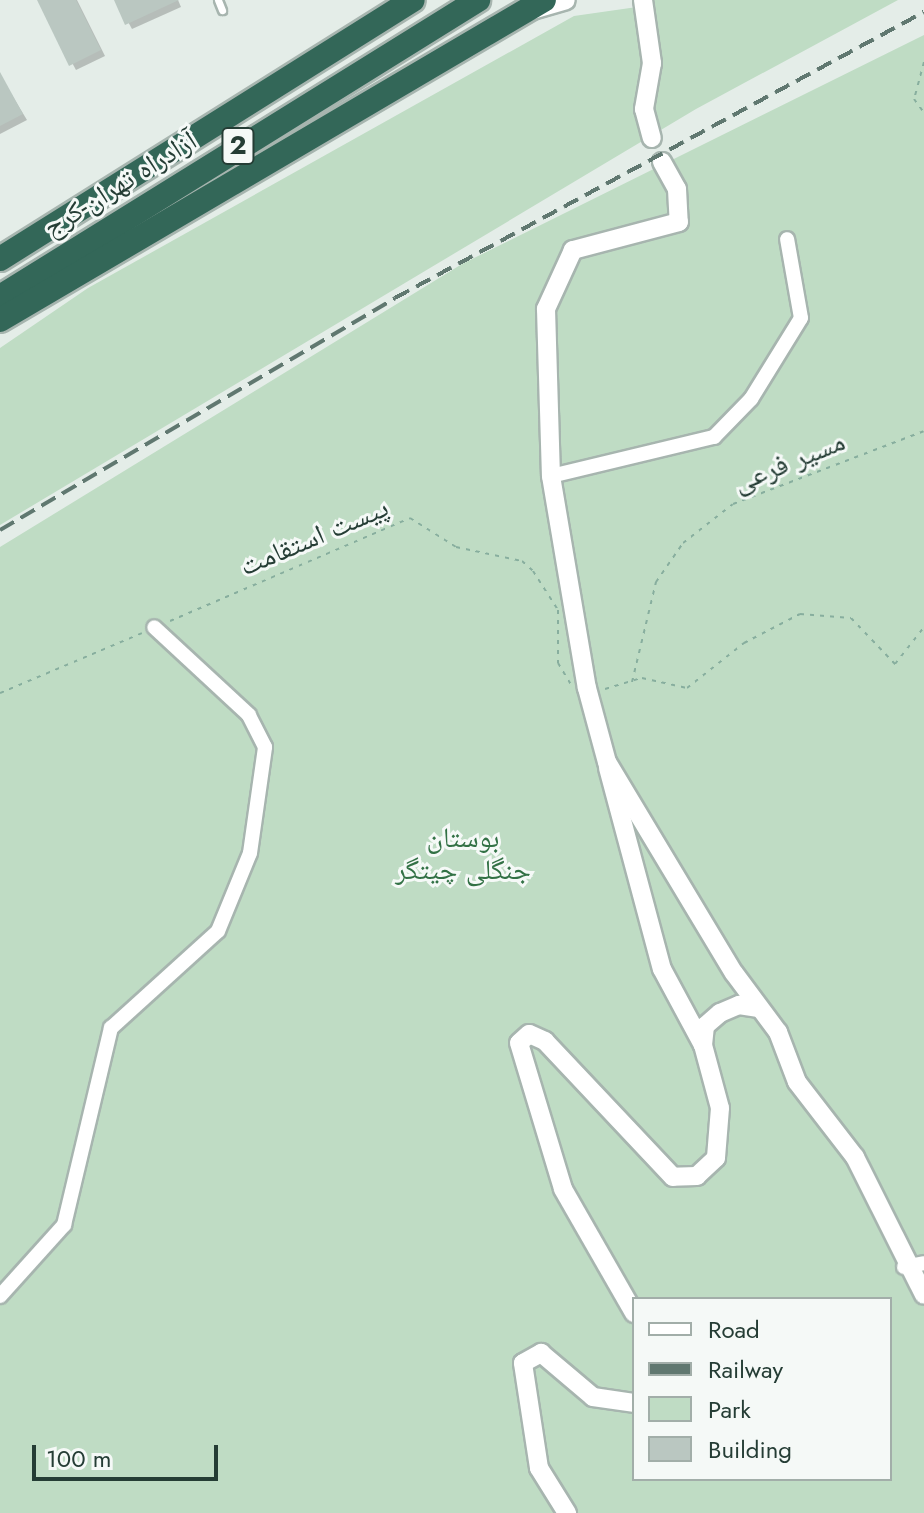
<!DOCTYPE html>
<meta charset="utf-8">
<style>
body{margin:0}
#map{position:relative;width:924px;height:1513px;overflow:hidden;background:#e4ede8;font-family:Jost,"Noto Naskh Arabic",sans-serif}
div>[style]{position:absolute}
.green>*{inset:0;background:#bfdcc4}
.shadow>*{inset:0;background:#0003}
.building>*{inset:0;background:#bac7c1}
.path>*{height:2px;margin-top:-1px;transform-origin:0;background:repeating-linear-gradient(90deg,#87ae9e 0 4px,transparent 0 10px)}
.roads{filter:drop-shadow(2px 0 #a7b5af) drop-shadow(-2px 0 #a7b5af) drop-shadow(0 2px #a7b5af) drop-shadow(0 -2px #a7b5af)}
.service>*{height:7px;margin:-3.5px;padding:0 3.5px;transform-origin:3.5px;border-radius:3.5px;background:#fff}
.minor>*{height:14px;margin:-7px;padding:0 7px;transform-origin:7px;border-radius:7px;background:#fff}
.tertiary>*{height:18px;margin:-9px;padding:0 9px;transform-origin:9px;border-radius:9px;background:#fff}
.motorway>*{height:24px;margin:-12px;padding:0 12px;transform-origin:12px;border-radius:12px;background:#336758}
.rail>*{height:4px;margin-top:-2px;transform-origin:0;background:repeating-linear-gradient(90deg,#607870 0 16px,transparent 0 24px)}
span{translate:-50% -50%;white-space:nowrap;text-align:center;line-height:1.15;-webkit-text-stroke:6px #f5f9f7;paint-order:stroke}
.shield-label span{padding:2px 6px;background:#f5f9f7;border:2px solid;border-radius:6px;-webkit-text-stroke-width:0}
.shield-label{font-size:26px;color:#253d35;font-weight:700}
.street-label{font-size:28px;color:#253d35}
.park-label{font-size:28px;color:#327145}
.legend{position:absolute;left:632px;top:1297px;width:260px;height:184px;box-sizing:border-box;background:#f5f9f7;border:2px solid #a2aea9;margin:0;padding:10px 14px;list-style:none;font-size:24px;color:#253d35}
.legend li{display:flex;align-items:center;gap:16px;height:40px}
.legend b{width:40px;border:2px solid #a2aea9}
.scale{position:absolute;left:32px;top:1445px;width:186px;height:36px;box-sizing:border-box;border:4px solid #253d35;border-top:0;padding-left:10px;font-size:24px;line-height:28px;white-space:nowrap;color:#253d35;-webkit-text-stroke:6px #f5f9f7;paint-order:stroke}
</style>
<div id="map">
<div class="green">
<i style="clip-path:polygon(642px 0,898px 0,696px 109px,0 525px,0 348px,88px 288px,574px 16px,637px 7px)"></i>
<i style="clip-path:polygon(evenodd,924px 35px,924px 1513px,0 1513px,0 547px,462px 264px,924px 35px,634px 1299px,890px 1299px,890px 1479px,634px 1479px,634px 1299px)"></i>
</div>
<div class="shadow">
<i style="clip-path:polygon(38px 0,77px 0,105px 56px,76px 70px)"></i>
<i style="clip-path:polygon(116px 0,178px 0,181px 7px,132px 29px)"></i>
<i style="clip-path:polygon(4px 82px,27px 120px,0 134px,0 84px)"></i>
</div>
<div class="building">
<i style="clip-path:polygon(37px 0,76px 0,101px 50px,69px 66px)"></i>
<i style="clip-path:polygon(114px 0,179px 0,125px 25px)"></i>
<i style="clip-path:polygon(0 72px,23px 114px,0 126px)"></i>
</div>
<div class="path">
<i style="left:924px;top:62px;width:38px;rotate:105deg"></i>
<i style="left:914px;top:99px;width:17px;rotate:54deg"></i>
<i style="left:170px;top:621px;width:261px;rotate:-23.2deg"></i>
<i style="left:410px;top:518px;width:54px;rotate:32.2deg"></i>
<i style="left:456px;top:547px;width:67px;rotate:12deg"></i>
<i style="left:522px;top:561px;width:15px;rotate:42deg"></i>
<i style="left:533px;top:571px;width:46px;rotate:57.3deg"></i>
<i style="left:558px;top:610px;width:53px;rotate:90deg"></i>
<i style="left:558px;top:663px;width:26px;rotate:59deg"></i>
<i style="left:632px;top:682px;width:103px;rotate:-76.5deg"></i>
<i style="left:656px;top:582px;width:47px;rotate:-55.3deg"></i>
<i style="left:683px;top:543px;width:63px;rotate:-38deg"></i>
<i style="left:733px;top:504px;width:204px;rotate:-20.9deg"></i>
<i style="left:605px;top:689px;width:39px;rotate:-17deg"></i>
<i style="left:642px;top:678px;width:46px;rotate:12.5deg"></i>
<i style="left:687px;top:688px;width:73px;rotate:-38.3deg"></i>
<i style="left:744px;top:643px;width:63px;rotate:-27.4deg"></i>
<i style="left:800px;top:614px;width:51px;rotate:4.5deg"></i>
<i style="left:851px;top:618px;width:64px;rotate:46.3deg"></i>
<i style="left:895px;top:664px;width:47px;rotate:-51.9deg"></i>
<i style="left:0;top:693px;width:154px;rotate:-22.9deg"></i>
</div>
<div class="roads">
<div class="service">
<i style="left:218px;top:0;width:11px;rotate:68deg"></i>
</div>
<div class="minor">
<i style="left:551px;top:476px;width:168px;rotate:-13.5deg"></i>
<i style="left:714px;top:437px;width:53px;rotate:-45.8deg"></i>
<i style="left:751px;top:399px;width:95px;rotate:-58.3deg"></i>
<i style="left:801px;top:318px;width:80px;rotate:-100deg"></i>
<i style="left:904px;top:1267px;width:20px;rotate:-11deg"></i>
<i style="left:0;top:1296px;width:96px;rotate:-48deg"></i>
<i style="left:64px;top:1225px;width:203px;rotate:-76.6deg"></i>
<i style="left:111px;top:1028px;width:144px;rotate:-42.2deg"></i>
<i style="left:218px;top:931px;width:84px;rotate:-67.7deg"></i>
<i style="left:250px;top:853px;width:107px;rotate:-81.9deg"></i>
<i style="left:265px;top:747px;width:36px;rotate:-117deg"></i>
<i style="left:249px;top:715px;width:129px;rotate:-137.2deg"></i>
</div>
<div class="tertiary">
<i style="left:643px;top:0;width:64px;rotate:81.9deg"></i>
<i style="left:652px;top:63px;width:47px;rotate:99.9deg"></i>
<i style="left:644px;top:109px;width:30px;rotate:75deg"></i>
<i style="left:532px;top:10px;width:35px;rotate:-16deg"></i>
<i style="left:662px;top:162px;width:31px;rotate:61deg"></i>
<i style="left:677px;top:189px;width:33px;rotate:87deg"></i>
<i style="left:679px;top:222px;width:110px;rotate:165.2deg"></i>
<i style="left:573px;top:250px;width:65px;rotate:114.6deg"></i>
<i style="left:546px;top:309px;width:167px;rotate:88.3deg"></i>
<i style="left:551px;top:476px;width:215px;rotate:80.4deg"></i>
<i style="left:587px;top:688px;width:77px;rotate:74.9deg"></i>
<i style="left:607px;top:762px;width:246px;rotate:59deg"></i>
<i style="left:734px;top:973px;width:74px;rotate:53.3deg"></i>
<i style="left:778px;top:1032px;width:53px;rotate:69.2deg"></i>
<i style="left:797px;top:1082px;width:95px;rotate:52.3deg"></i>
<i style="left:855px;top:1157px;width:154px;rotate:63.4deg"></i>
<i style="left:608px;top:768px;width:208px;rotate:75deg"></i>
<i style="left:662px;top:969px;width:86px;rotate:61.7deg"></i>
<i style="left:703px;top:1045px;width:65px;rotate:74.9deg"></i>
<i style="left:720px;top:1108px;width:50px;rotate:94.6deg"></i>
<i style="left:716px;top:1158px;width:26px;rotate:137deg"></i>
<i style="left:697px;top:1176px;width:24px;rotate:178deg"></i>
<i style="left:673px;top:1177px;width:187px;rotate:-133.3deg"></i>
<i style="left:545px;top:1041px;width:17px;rotate:-156deg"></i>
<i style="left:529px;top:1034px;width:13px;rotate:138deg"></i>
<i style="left:519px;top:1043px;width:152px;rotate:73.2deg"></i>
<i style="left:563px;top:1189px;width:143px;rotate:60.2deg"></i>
<i style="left:703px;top:1045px;width:19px;rotate:-84deg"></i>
<i style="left:705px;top:1026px;width:20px;rotate:-41deg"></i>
<i style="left:720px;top:1013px;width:21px;rotate:-23deg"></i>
<i style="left:739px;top:1005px;width:20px;rotate:9deg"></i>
<i style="left:567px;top:1513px;width:53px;rotate:-121.9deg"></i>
<i style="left:539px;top:1468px;width:106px;rotate:-98.7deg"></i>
<i style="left:523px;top:1363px;width:21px;rotate:-29deg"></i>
<i style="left:541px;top:1353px;width:68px;rotate:40.2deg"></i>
<i style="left:593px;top:1397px;width:41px;rotate:8.3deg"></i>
</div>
<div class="motorway">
<i style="left:0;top:259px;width:487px;rotate:-32.1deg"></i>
<i style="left:0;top:297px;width:563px;rotate:-31.85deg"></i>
<i style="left:0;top:320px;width:631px;rotate:-30.47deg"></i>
</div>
</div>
<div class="rail">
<i style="left:0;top:530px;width:458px;rotate:-30.4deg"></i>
<i style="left:395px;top:298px;width:601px;rotate:-28.4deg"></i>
</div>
<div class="shield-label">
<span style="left:238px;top:146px">2</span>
</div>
<div class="street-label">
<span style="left:120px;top:184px;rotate:-32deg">آزادراه تهران-کرج</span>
<span style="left:789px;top:462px;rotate:-22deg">مسیر فرعی</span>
<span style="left:314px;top:537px;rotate:-23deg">پیست استقامت</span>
</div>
<div class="park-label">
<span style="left:463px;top:854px">بوستان<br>جنگلی چیتگر</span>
</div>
<ul class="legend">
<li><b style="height:10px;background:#fff"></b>Road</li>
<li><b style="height:10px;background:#607870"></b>Railway</li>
<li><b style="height:22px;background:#bfdcc4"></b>Park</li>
<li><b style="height:22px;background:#bac7c1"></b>Building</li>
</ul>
<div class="scale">100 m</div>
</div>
